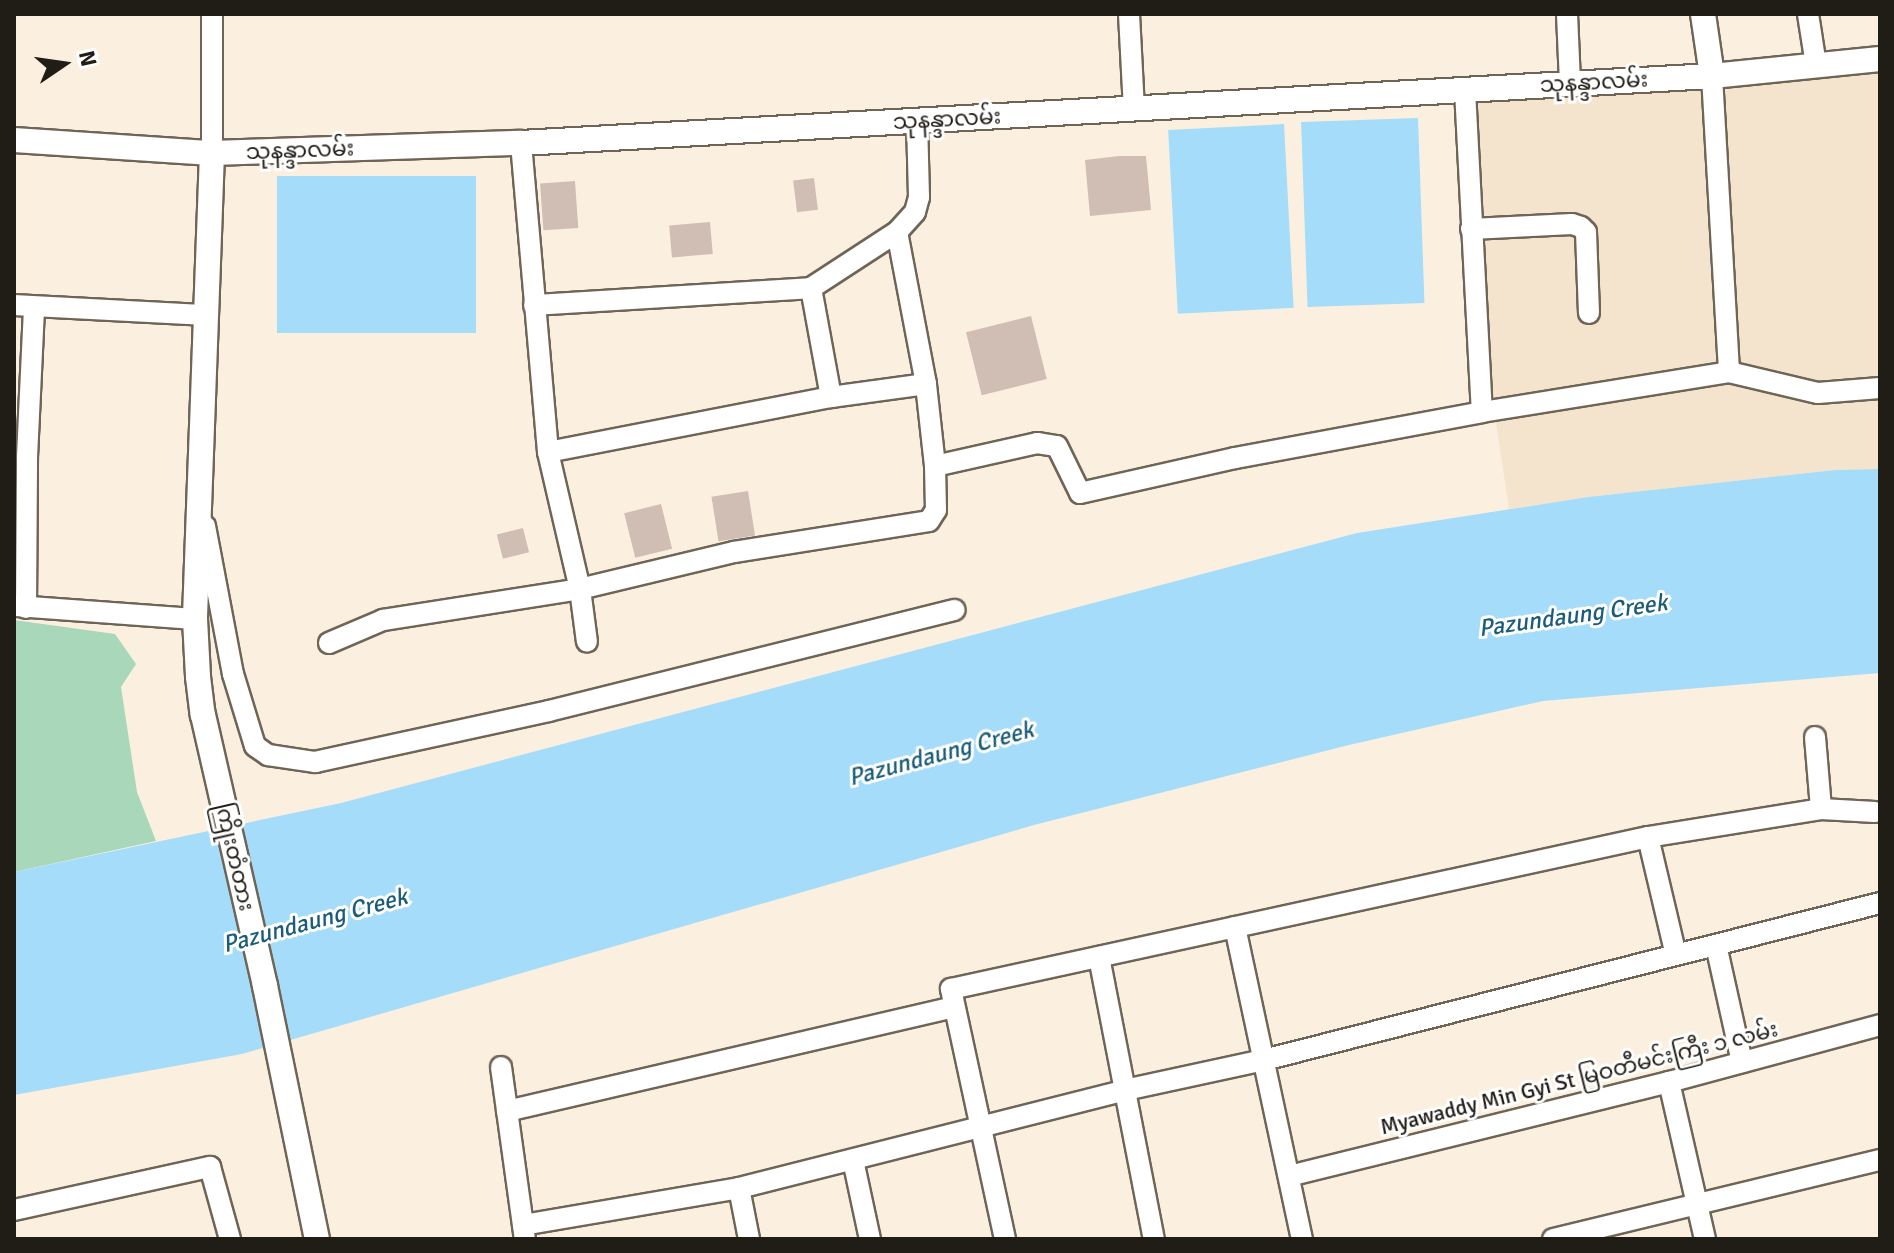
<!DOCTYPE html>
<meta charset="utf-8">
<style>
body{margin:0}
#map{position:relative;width:1894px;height:1253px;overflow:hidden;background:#fbf0df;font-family:Signika,"Noto Sans Myanmar",sans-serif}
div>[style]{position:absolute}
.built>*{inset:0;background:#f4e4cd}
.green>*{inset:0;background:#a8d8b9}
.water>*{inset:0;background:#a5dcf9;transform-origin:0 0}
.building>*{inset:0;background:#d0beb4;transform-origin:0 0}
.roads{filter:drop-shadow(2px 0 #6f6557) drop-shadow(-2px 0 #6f6557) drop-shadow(0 2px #6f6557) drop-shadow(0 -2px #6f6557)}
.minor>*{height:20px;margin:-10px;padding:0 10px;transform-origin:10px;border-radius:10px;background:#fff}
.major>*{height:24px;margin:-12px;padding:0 12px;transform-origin:12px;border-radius:12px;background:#fff}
span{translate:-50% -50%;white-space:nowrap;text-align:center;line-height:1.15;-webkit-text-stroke:6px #fff;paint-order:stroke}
.street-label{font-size:22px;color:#201c16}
.water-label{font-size:24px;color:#1a5c7a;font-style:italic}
.frame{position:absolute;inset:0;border:16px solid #201c16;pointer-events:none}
.north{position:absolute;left:24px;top:24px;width:80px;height:80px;-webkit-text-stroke:6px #fff;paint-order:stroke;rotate:77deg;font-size:22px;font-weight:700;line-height:32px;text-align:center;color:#201c16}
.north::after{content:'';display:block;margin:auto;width:28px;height:36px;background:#201c16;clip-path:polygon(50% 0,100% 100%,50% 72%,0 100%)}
</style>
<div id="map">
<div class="built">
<i style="clip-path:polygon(1880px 62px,1880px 469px,1835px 470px,1588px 497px,1509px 509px,1477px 298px,1477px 90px)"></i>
</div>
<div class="green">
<i style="clip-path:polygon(14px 620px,115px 634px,136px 664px,121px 687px,137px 792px,156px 841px,14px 872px)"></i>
</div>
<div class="water">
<i style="left:1418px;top:118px;width:185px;height:117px;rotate:88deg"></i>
<i style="left:1284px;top:124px;width:184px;height:116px;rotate:87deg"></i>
<i style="left:277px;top:176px;width:199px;height:157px"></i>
<i style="clip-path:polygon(1880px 469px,1880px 673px,1543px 701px,1349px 745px,1034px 825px,242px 1054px,14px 1095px,14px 872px,341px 803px,1357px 533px,1588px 497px,1835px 470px)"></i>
</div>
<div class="building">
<i style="clip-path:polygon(1119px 156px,1146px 156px,1151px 210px,1090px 216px,1085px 160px)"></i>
<i style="left:814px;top:178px;width:32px;height:21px;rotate:83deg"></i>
<i style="left:575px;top:181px;width:47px;height:35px;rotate:86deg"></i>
<i style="left:710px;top:222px;width:32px;height:41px;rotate:85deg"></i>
<i style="left:1031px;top:316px;width:65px;height:67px;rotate:76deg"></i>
<i style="left:748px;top:491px;width:45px;height:37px;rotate:81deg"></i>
<i style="left:661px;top:504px;width:46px;height:38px;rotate:76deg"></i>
<i style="left:523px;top:528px;width:25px;height:27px;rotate:76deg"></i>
</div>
<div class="roads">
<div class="minor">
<i style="left:212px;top:14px;width:139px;rotate:90deg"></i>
<i style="left:1129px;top:14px;width:96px;rotate:87deg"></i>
<i style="left:1567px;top:14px;width:69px;rotate:87.5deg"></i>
<i style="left:1808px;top:14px;width:52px;rotate:81.1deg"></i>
<i style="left:1712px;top:76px;width:296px;rotate:86.7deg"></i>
<i style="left:1465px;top:90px;width:322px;rotate:87deg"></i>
<i style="left:521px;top:143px;width:310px;rotate:85deg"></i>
<i style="left:548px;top:452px;width:141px;rotate:76.9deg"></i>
<i style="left:580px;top:589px;width:53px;rotate:82.5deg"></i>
<i style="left:1471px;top:229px;width:101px;rotate:-2.8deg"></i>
<i style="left:1572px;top:224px;width:9px;rotate:18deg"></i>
<i style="left:1581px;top:227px;width:7px;rotate:45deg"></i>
<i style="left:1586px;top:232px;width:81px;rotate:87.9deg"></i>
<i style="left:811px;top:288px;width:111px;rotate:79.6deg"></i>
<i style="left:14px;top:305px;width:193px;rotate:3deg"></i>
<i style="left:534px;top:305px;width:278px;rotate:-3.5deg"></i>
<i style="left:811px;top:288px;width:103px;rotate:-33.1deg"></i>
<i style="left:897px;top:232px;width:27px;rotate:-48deg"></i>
<i style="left:915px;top:212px;width:16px;rotate:-75deg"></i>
<i style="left:919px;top:197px;width:77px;rotate:-91.5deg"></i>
<i style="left:548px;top:452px;width:288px;rotate:-11deg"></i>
<i style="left:831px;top:397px;width:96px;rotate:-7.8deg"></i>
<i style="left:935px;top:466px;width:105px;rotate:-12.7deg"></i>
<i style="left:1037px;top:443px;width:20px;rotate:9deg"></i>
<i style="left:1057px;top:446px;width:52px;rotate:63.9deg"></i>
<i style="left:1080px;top:493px;width:159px;rotate:-12.7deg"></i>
<i style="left:1235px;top:458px;width:251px;rotate:-10.5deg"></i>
<i style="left:1482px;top:412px;width:250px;rotate:-9.2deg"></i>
<i style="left:1729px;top:372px;width:91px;rotate:13.3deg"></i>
<i style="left:1818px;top:393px;width:62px;rotate:-4.6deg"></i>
<i style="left:205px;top:526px;width:151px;rotate:79.3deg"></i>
<i style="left:233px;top:674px;width:75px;rotate:73deg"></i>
<i style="left:255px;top:746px;width:16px;rotate:35deg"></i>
<i style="left:268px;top:755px;width:48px;rotate:8.5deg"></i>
<i style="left:315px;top:762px;width:239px;rotate:-12.3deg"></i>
<i style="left:549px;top:711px;width:418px;rotate:-14deg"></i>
<i style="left:16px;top:606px;width:179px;rotate:4.2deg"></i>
<i style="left:26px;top:608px;width:151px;rotate:-89.6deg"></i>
<i style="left:27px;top:457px;width:148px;rotate:-87.3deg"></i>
<i style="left:329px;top:643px;width:59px;rotate:-23.1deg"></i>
<i style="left:383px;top:620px;width:199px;rotate:-8.9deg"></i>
<i style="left:580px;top:589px;width:158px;rotate:-13.5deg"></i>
<i style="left:734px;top:552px;width:197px;rotate:-9deg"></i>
<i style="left:929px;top:521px;width:13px;rotate:-58deg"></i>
<i style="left:936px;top:510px;width:44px;rotate:-91.3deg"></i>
<i style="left:935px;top:466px;width:82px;rotate:-96.3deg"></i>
<i style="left:926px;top:384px;width:155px;rotate:-100.8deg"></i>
<i style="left:1815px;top:737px;width:72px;rotate:85.2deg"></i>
<i style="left:1648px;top:837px;width:175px;rotate:-9.2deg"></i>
<i style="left:1821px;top:809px;width:54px;rotate:3.2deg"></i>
<i style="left:1235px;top:927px;width:319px;rotate:77.9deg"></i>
<i style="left:1716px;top:945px;width:120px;rotate:77.5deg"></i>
<i style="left:1099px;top:957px;width:287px;rotate:79deg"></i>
<i style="left:501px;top:1067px;width:174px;rotate:82.1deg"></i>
<i style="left:1669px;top:1082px;width:161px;rotate:77.1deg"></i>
<i style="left:507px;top:1111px;width:459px;rotate:-13.1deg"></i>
<i style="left:853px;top:1160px;width:81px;rotate:77.9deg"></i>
<i style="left:1289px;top:1176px;width:391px;rotate:-13.9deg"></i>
<i style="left:1669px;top:1082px;width:219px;rotate:-15.1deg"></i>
<i style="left:739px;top:1188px;width:52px;rotate:78.9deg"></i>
<i style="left:14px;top:1210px;width:201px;rotate:-12.4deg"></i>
<i style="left:210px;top:1167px;width:75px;rotate:74.5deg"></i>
<i style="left:523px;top:1225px;width:219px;rotate:-9.7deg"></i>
<i style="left:739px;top:1188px;width:398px;rotate:-14.2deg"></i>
<i style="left:1125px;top:1090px;width:142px;rotate:-12.2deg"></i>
<i style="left:1264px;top:1060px;width:636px;rotate:-14.3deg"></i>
<i style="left:1005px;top:1239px;width:256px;rotate:-102.2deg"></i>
<i style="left:951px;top:989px;width:713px;rotate:-12.3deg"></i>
<i style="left:1648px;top:837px;width:121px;rotate:76.7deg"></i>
<i style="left:1553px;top:1239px;width:336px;rotate:-13.6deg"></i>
</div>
<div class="major">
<i style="left:1703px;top:14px;width:63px;rotate:81.7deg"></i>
<i style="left:14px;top:140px;width:198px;rotate:3.8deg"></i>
<i style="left:212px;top:153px;width:309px;rotate:-1.9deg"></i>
<i style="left:521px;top:143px;width:1193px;rotate:-3.22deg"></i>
<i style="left:1712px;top:76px;width:169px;rotate:-5.8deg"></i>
<i style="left:212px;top:153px;width:466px;rotate:92.1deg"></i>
<i style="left:195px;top:619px;width:58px;rotate:87deg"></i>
<i style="left:198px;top:677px;width:38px;rotate:83deg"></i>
<i style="left:203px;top:715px;width:278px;rotate:77.1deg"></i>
<i style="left:265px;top:986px;width:258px;rotate:78.4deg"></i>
</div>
</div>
<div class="street-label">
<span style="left:1594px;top:82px;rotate:-3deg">သုနန္ဒာလမ်း</span>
<span style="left:947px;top:119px;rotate:-3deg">သုနန္ဒာလမ်း</span>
<span style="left:300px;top:150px;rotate:-2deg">သုနန္ဒာလမ်း</span>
<span style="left:235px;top:857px;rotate:77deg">ကြိုးတံတား</span>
<span style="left:1579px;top:1078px;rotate:-14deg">Myawaddy Min Gyi St မြဝတီမင်းကြီး ၁ လမ်း</span>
</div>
<div class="water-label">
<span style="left:1573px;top:616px;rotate:-8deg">Pazundaung Creek</span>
<span style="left:941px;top:754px;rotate:-15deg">Pazundaung Creek</span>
<span style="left:315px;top:921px;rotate:-15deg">Pazundaung Creek</span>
</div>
<div class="frame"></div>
<div class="north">N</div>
</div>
